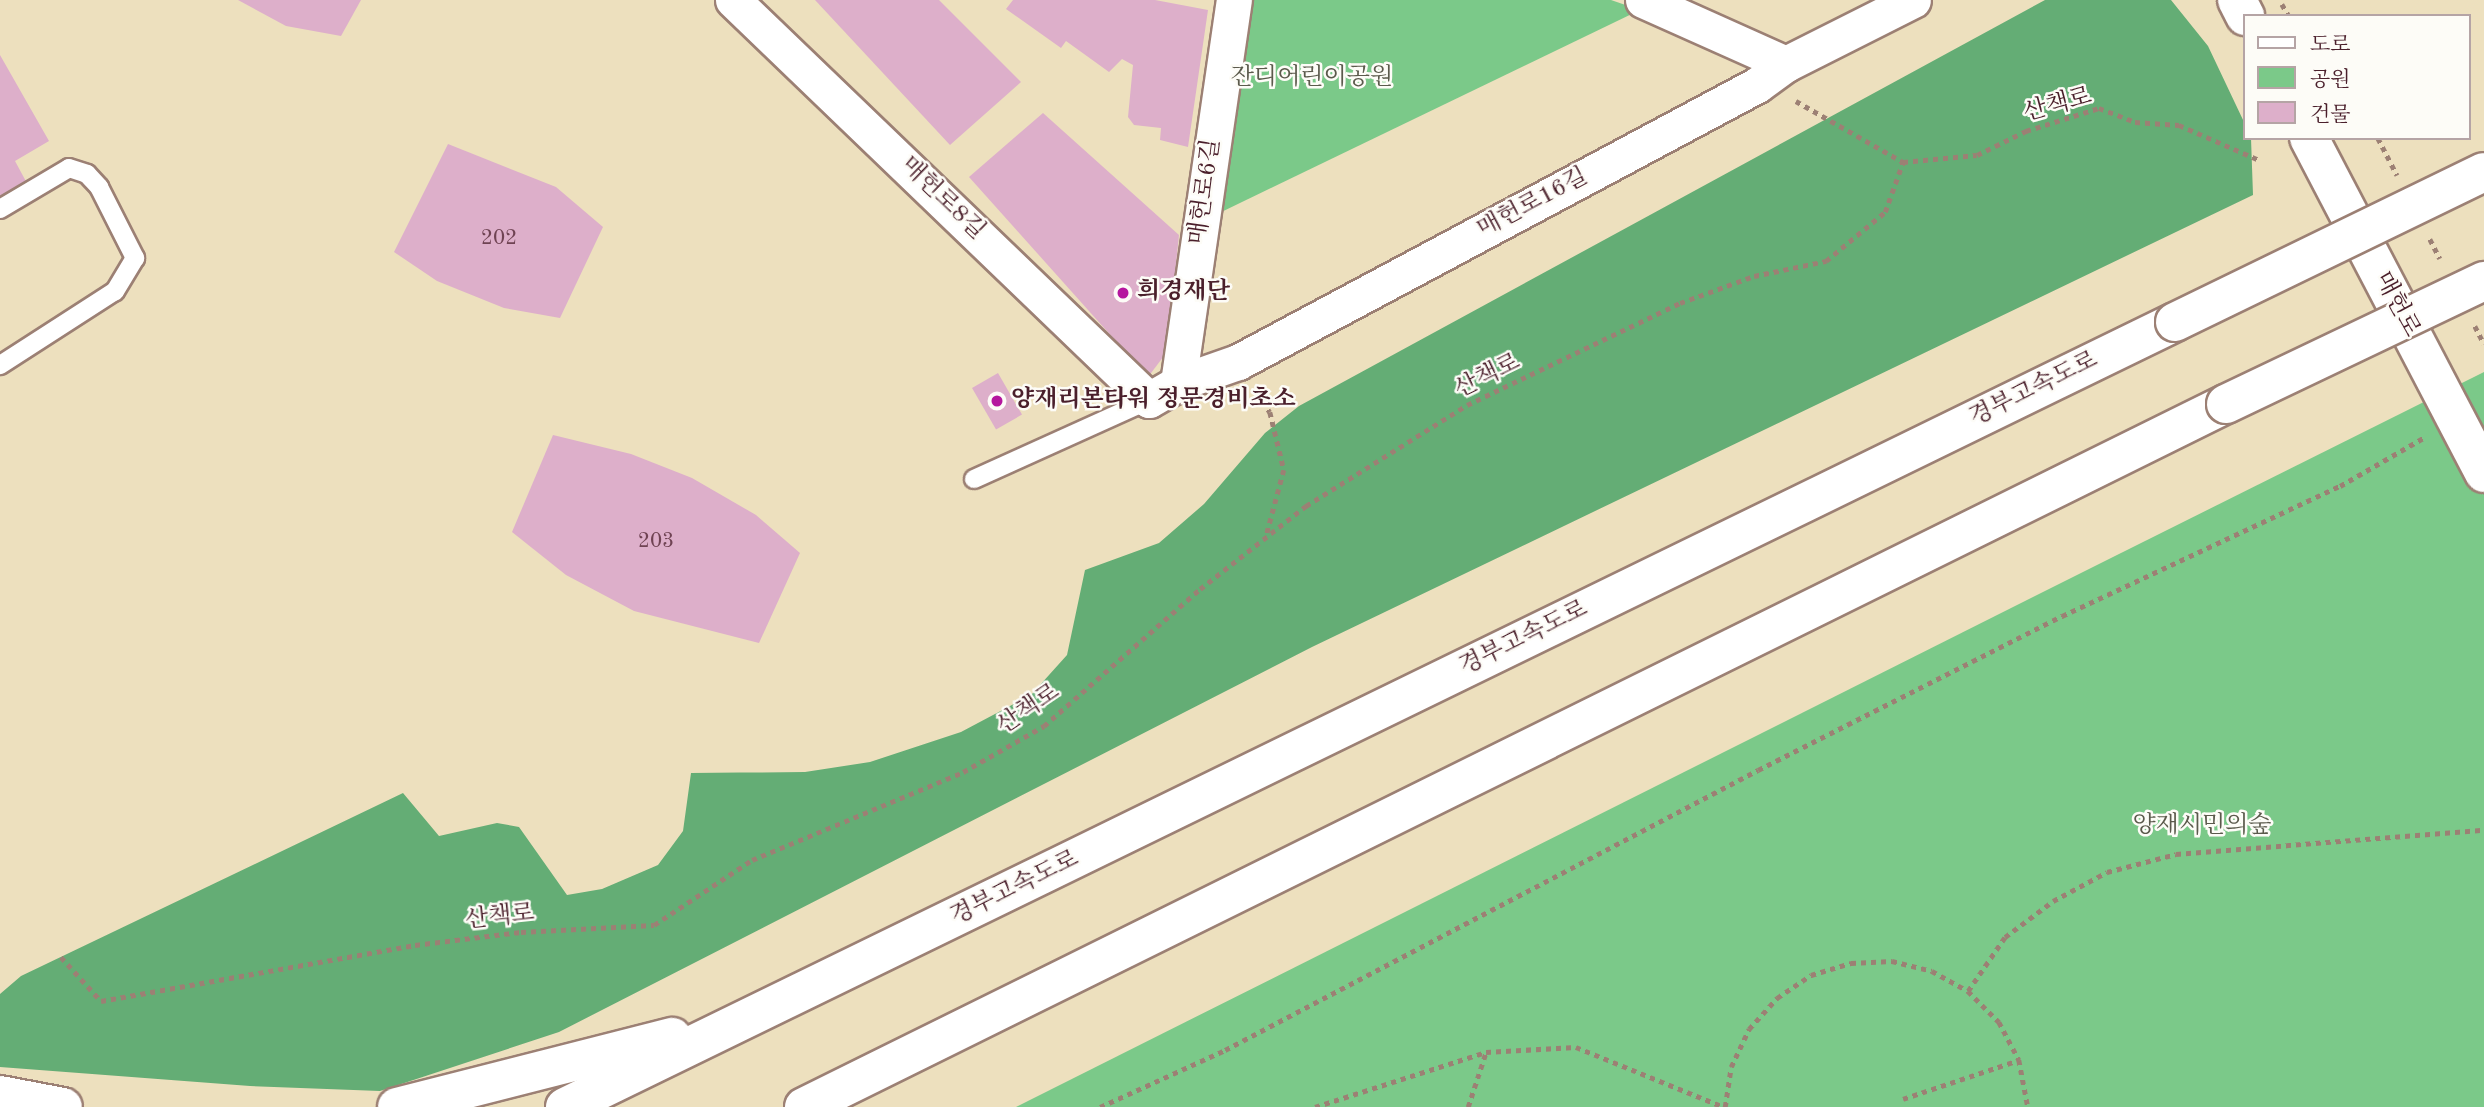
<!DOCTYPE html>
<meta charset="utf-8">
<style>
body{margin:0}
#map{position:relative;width:2484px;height:1107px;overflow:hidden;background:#ede0be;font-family:"Old Standard TT","Noto Serif KR",serif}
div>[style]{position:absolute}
.green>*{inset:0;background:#7bc989}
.forest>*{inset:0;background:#64ad75}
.building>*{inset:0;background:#ddafca;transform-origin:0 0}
.path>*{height:4.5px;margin-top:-2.25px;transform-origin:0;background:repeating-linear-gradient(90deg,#9c8074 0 5px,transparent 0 10px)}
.roads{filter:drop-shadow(2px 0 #9c8074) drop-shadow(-2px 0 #9c8074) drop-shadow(0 2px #9c8074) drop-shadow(0 -2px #9c8074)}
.lane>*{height:18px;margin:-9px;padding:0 9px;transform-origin:9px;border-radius:9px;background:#fff}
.street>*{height:35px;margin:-17.5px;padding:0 17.5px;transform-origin:17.5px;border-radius:17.5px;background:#fff}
.secondary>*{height:38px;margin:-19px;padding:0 19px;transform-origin:19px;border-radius:19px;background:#fff}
.highway>*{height:38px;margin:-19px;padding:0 19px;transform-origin:19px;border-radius:19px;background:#fff}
.bridges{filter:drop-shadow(2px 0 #9c8074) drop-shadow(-2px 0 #9c8074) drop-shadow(0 2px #9c8074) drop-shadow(0 -2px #9c8074)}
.highway-bridge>*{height:38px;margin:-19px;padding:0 19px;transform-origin:19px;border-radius:19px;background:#fff}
.dots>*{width:19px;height:19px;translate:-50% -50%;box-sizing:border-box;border:4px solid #fdfcf7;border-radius:50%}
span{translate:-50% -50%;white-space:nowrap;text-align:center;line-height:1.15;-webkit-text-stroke:5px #fdfcf7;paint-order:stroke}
.number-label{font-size:21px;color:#6f4353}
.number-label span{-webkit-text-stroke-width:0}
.park-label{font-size:24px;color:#5b5a4c}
.street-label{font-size:24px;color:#4a1f2b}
.poi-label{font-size:24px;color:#4a1f2b;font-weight:700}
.left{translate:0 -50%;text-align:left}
.legend{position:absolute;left:2243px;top:14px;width:228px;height:126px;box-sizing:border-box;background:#fdfcf7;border:2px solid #b5a4a5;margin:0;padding:9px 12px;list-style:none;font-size:21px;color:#4a1f2b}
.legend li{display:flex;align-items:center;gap:14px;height:35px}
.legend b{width:35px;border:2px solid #b5a4a5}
</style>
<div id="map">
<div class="green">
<i style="clip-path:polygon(1242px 0,1611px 0,1640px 10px,1211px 217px)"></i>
<i style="clip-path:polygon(2484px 372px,2484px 1107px,1016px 1107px,2111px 558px)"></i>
</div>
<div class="forest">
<i style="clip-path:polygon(2045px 0,2171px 0,2208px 46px,2244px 122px,2244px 138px,2251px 138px,2253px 195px,1312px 647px,559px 1032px,380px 1091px,250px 1086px,0 1067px,0 994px,21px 976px,403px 793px,439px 836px,497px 823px,519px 827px,567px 895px,602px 889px,658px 865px,683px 831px,691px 773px,805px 772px,870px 762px,961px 732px,1031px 695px,1067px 655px,1085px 570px,1159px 543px,1204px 504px,1265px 433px,1299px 406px)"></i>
</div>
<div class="building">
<i style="clip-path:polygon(238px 0,361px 0,341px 36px,286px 26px)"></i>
<i style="clip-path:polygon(815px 0,939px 0,1021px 82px,950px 145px)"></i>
<i style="clip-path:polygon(1013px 0,1155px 0,1208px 10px,1188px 147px,1160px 140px,1161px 128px,1134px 125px,1128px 117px,1133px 65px,1122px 59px,1109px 72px,1066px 41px,1061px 48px,1006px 9px)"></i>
<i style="clip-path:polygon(0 55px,49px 141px,15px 161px,29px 187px,0 203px)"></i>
<i style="clip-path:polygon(1043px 113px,1179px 235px,1167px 352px,1148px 377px,969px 177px)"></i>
<i style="clip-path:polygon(448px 144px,556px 187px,603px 227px,560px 318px,504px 308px,437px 281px,394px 252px)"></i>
<i style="left:998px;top:373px;width:48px;height:30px;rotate:60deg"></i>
<i style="clip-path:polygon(553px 435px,631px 454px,692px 478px,756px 515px,800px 553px,759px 643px,634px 611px,566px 575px,512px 532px)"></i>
</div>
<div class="path">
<i style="left:2282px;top:4px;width:14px;rotate:60deg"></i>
<i style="left:1796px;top:101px;width:123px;rotate:29.7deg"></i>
<i style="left:1903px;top:162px;width:74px;rotate:-5.4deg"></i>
<i style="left:1977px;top:155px;width:55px;rotate:-26.1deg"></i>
<i style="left:2026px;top:131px;width:77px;rotate:-17.5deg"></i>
<i style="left:2099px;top:108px;width:39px;rotate:21deg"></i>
<i style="left:2135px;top:122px;width:44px;rotate:3.9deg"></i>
<i style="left:2179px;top:125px;width:87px;rotate:23.6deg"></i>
<i style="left:2378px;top:138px;width:42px;rotate:62.8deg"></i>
<i style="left:2430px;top:239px;width:22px;rotate:63deg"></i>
<i style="left:2475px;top:326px;width:20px;rotate:63deg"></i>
<i style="left:1257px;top:393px;width:23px;rotate:56deg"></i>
<i style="left:1270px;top:412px;width:60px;rotate:76.4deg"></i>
<i style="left:1284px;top:470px;width:69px;rotate:105deg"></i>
<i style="left:61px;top:957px;width:59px;rotate:47.7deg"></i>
<i style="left:101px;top:1001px;width:319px;rotate:-10.1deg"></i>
<i style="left:415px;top:945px;width:107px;rotate:-7deg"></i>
<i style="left:521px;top:932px;width:133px;rotate:-3deg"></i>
<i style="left:654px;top:925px;width:118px;rotate:-33.6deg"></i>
<i style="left:752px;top:860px;width:229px;rotate:-22.6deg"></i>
<i style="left:963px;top:772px;width:93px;rotate:-29.6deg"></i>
<i style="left:1044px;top:726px;width:208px;rotate:-41.3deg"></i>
<i style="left:1200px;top:589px;width:135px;rotate:-38.1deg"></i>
<i style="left:1306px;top:506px;width:190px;rotate:-32.1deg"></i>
<i style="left:1467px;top:405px;width:236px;rotate:-25.6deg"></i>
<i style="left:1680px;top:303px;width:79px;rotate:-20deg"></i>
<i style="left:1754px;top:276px;width:74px;rotate:-11.8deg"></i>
<i style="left:1826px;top:261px;width:77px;rotate:-39.7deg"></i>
<i style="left:1885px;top:212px;width:53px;rotate:-70.2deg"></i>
<i style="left:1968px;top:991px;width:65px;rotate:-55.6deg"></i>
<i style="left:2005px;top:937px;width:60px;rotate:-36.9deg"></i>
<i style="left:2053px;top:901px;width:61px;rotate:-28.2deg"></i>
<i style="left:2107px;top:872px;width:71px;rotate:-14.6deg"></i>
<i style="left:2176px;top:854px;width:309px;rotate:-4.5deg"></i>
<i style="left:1903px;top:1099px;width:122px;rotate:-18.6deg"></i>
<i style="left:1100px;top:1107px;width:137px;rotate:-24.5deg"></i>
<i style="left:1225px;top:1050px;width:602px;rotate:-27.71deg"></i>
<i style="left:1758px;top:770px;width:341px;rotate:-26.9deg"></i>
<i style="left:2062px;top:616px;width:307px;rotate:-25.1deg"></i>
<i style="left:2340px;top:486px;width:96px;rotate:-30deg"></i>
<i style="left:1315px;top:1107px;width:180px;rotate:-17.8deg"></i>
<i style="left:1486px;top:1052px;width:90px;rotate:-3.2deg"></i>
<i style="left:1576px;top:1047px;width:160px;rotate:22.1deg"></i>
<i style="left:1468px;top:1107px;width:58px;rotate:-71.9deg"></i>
<i style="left:1725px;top:1107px;width:40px;rotate:-81.5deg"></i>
<i style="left:1731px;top:1067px;width:42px;rotate:-64.7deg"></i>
<i style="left:1749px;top:1029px;width:42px;rotate:-47.9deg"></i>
<i style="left:1777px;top:998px;width:41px;rotate:-34.1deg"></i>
<i style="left:1811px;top:975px;width:42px;rotate:-16.7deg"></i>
<i style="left:1851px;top:963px;width:41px;rotate:-2.8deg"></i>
<i style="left:1892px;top:961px;width:41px;rotate:14deg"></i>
<i style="left:1932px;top:971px;width:41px;rotate:29.1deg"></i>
<i style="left:1968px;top:991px;width:44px;rotate:45deg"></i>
<i style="left:1999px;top:1022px;width:43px;rotate:62.2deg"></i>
<i style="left:2019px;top:1060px;width:48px;rotate:79.2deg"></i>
</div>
<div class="roads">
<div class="lane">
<i style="left:0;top:209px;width:80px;rotate:-30.7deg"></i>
<i style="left:69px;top:168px;width:19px;rotate:18deg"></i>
<i style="left:87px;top:174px;width:18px;rotate:47deg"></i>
<i style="left:99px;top:187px;width:80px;rotate:63.1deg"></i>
<i style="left:135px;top:258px;width:39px;rotate:121deg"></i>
<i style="left:115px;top:291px;width:137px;rotate:147.2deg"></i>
<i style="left:974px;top:479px;width:192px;rotate:-24.3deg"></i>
</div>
<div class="street">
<i style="left:733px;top:0;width:577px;rotate:43.88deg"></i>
<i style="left:1149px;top:400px;width:34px;rotate:-30deg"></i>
<i style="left:1178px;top:383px;width:64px;rotate:-19.3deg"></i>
<i style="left:1238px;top:362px;width:588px;rotate:-28.09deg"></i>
<i style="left:1757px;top:85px;width:36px;rotate:-36deg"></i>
<i style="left:1786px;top:64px;width:142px;rotate:-26.7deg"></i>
<i style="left:1643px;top:0;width:157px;rotate:24.1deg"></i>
<i style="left:1178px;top:383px;width:387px;rotate:-81.7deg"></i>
</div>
<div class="secondary">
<i style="left:2237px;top:0;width:18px;rotate:63deg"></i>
<i style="left:2309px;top:138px;width:378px;rotate:62.4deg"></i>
</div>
<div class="highway">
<i style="left:0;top:1095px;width:64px;rotate:10.8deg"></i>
<i style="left:397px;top:1107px;width:284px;rotate:-14.3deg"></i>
<i style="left:565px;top:1107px;width:1791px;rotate:-25.99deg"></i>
<i style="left:804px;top:1107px;width:1586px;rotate:-26.31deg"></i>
</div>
</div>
<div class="bridges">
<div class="highway-bridge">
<i style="left:2175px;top:322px;width:343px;rotate:-25.9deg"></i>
<i style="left:2226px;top:404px;width:286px;rotate:-25.5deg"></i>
</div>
</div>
<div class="dots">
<i style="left:1123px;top:293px;background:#b5179e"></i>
<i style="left:997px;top:401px;background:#b5179e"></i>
</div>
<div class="number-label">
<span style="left:499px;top:239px">202</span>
<span style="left:656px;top:542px">203</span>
</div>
<div class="park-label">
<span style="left:1312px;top:79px">잔디어린이공원</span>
<span style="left:2202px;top:827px">양재시민의숲</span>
</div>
<div class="street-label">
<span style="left:2058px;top:106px;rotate:-15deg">산책로</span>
<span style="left:1206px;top:192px;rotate:-82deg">매헌로6길</span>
<span style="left:942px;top:199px;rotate:44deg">매헌로8길</span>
<span style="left:1533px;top:204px;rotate:-28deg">매헌로16길</span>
<span style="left:2396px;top:305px;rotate:62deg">매헌로</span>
<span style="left:1488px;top:377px;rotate:-26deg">산책로</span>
<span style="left:2034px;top:390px;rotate:-26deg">경부고속도로</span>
<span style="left:1524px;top:639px;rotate:-26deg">경부고속도로</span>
<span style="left:1029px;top:710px;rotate:-34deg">산책로</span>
<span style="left:1015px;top:889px;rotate:-26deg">경부고속도로</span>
<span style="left:500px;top:918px;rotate:-6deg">산책로</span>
</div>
<div class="poi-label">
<span class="left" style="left:1137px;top:293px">희경재단</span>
<span class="left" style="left:1011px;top:401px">양재리본타워 정문경비초소</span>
</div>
<ul class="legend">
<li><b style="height:9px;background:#fff"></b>도로</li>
<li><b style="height:19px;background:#7bc989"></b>공원</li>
<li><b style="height:19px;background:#ddafca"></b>건물</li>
</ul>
</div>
